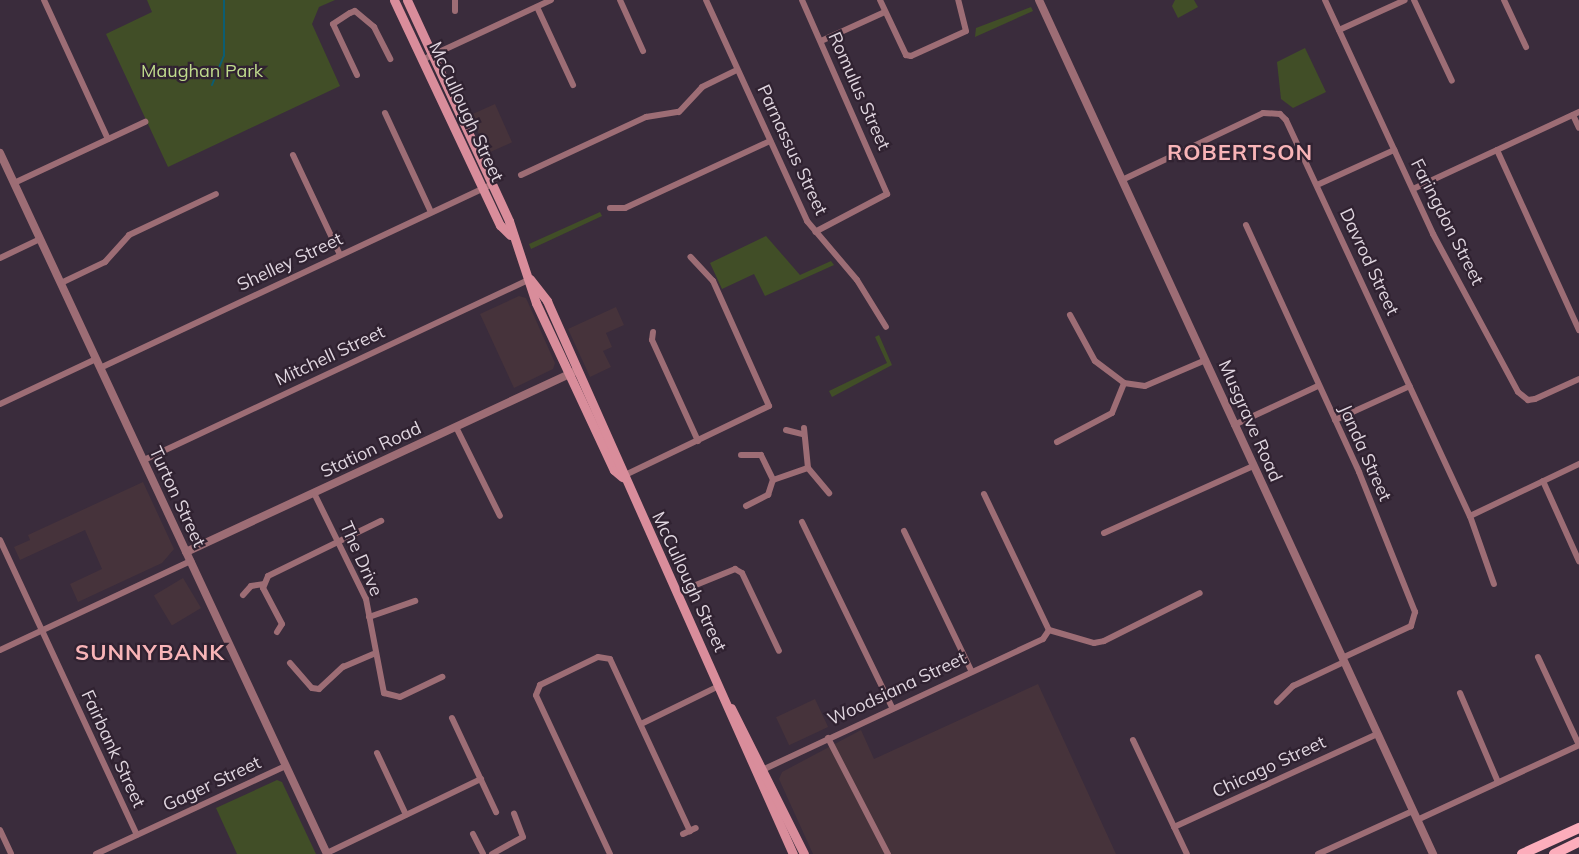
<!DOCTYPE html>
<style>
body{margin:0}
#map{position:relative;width:1579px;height:854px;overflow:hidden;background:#3a2c3c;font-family:Mulish,sans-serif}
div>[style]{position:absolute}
.commercial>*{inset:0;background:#46333b;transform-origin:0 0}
.green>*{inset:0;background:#414e27}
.stream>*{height:2px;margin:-1px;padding:0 1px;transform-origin:1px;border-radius:1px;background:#0c5d72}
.minor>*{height:6px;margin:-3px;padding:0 3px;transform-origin:3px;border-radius:3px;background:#9d6d75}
.tertiary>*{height:8px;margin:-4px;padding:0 4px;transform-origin:4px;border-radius:4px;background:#9d6d75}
.secondary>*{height:9px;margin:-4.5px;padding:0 4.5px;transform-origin:4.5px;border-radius:4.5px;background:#d98d9b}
.primary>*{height:10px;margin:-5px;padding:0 5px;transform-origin:5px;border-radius:5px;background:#fcadbb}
span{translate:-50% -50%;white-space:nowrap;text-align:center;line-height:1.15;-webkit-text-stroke:4.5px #302231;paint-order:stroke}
.park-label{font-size:18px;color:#c0dc8d}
.street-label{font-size:18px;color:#dfd5df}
.district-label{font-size:22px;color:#f8b4b7;font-weight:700;letter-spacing:1px}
</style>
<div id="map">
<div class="commercial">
<i style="left:495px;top:104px;width:42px;height:27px;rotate:66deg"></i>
<i style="clip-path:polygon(519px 296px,526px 298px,555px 363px,553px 369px,514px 388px,480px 314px)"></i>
<i style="clip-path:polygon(616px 307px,624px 325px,606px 333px,612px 347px,603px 351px,611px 367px,590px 377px,568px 329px)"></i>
<i style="clip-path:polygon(143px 482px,174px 549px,162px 563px,78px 602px,70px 584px,102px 569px,85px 530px,20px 560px,14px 547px,30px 540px,28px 535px)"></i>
<i style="left:183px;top:578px;width:35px;height:34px;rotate:59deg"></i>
<i style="clip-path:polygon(1038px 684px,1116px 854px,813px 854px,779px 779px,782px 772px,861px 730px,874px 759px)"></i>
<i style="left:815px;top:699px;width:31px;height:43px;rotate:65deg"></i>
</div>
<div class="green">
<i style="clip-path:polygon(147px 0,335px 0,319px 7px,312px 24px,340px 86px,168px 167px,106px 34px,152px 12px)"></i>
<i style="clip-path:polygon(1175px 0,1194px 0,1198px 7px,1178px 18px,1172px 6px)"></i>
<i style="clip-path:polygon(1031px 7px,1033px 11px,975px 37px,976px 28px)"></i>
<i style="clip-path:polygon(1305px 48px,1326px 92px,1293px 108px,1281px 99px,1277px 62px)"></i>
<i style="clip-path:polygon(600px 212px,602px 216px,531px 249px,529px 244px)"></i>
<i style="clip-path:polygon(766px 236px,800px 275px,831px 261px,834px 265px,765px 296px,754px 274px,722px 289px,710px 263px)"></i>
<i style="clip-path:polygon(879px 335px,892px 365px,832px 397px,829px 391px,887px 363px,875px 337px)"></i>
<i style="clip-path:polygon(277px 780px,282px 782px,316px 854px,237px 854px,216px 808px)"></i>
</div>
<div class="stream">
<i style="left:212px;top:85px;width:31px;rotate:-68deg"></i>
<i style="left:224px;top:56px;width:56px;rotate:-90deg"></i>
</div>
<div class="minor">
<i style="left:44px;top:0;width:153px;rotate:65.3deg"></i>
<i style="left:455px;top:0;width:11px;rotate:90deg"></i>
<i style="left:620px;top:0;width:56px;rotate:65.7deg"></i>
<i style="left:706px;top:0;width:243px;rotate:65.4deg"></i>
<i style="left:807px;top:221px;width:77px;rotate:49.7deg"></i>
<i style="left:857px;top:280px;width:55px;rotate:58.3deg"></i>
<i style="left:802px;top:0;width:212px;rotate:66.3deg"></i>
<i style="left:887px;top:194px;width:81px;rotate:152.2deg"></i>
<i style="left:880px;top:0;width:61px;rotate:64.7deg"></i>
<i style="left:906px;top:55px;width:5px;rotate:11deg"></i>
<i style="left:911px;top:56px;width:60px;rotate:-24.4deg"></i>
<i style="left:966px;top:31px;width:32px;rotate:-104deg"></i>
<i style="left:1325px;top:0;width:258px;rotate:65.2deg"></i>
<i style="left:1433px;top:234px;width:179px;rotate:61.7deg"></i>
<i style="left:1518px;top:392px;width:13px;rotate:39deg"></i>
<i style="left:1528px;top:400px;width:7px;rotate:-8deg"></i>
<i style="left:1535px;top:399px;width:48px;rotate:-24.4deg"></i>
<i style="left:1414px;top:0;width:89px;rotate:64.9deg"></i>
<i style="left:1504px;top:0;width:52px;rotate:64.9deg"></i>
<i style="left:537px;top:7px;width:86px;rotate:65.2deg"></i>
<i style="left:1339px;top:30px;width:72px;rotate:-24.4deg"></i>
<i style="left:821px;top:41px;width:70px;rotate:-24.4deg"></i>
<i style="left:424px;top:59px;width:140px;rotate:-24.9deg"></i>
<i style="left:357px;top:75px;width:56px;rotate:-115.2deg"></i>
<i style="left:333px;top:24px;width:20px;rotate:-33deg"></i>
<i style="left:350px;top:13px;width:5px;rotate:-22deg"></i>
<i style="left:355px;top:11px;width:25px;rotate:40deg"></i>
<i style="left:374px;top:27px;width:36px;rotate:63deg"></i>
<i style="left:385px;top:113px;width:109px;rotate:65.1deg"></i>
<i style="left:1573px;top:115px;width:14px;rotate:65deg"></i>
<i style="left:1497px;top:150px;width:198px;rotate:65.5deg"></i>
<i style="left:293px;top:155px;width:110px;rotate:64.8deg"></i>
<i style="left:521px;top:175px;width:138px;rotate:-24.9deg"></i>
<i style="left:646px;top:117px;width:33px;rotate:-9deg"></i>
<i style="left:679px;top:112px;width:34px;rotate:-47deg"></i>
<i style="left:702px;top:87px;width:39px;rotate:-26deg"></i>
<i style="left:1122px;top:180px;width:156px;rotate:-25.4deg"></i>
<i style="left:1263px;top:113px;width:17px;rotate:3deg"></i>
<i style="left:1280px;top:114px;width:8px;rotate:45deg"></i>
<i style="left:1286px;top:120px;width:437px;rotate:65.1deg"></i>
<i style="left:1470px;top:516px;width:72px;rotate:70.6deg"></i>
<i style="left:14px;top:183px;width:145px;rotate:-25deg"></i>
<i style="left:1317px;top:185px;width:85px;rotate:-24.4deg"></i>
<i style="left:1413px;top:189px;width:183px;rotate:-24.9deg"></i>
<i style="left:610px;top:208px;width:15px"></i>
<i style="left:625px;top:208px;width:160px;rotate:-24.8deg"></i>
<i style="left:1246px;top:225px;width:272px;rotate:65.4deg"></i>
<i style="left:1359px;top:472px;width:151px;rotate:68.2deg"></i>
<i style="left:1415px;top:612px;width:15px;rotate:106deg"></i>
<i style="left:1411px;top:626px;width:76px;rotate:155.1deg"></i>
<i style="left:0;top:258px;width:44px;rotate:-25.4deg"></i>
<i style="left:61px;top:283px;width:49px;rotate:-25.5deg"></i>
<i style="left:105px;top:262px;width:36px;rotate:-48deg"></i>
<i style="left:129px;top:235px;width:96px;rotate:-25.2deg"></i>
<i style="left:1070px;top:315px;width:52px;rotate:61.5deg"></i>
<i style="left:1095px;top:361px;width:36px;rotate:37deg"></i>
<i style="left:1124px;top:383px;width:21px;rotate:8deg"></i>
<i style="left:1145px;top:386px;width:66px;rotate:-23.1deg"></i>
<i style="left:653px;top:332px;width:8px;rotate:97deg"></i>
<i style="left:652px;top:340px;width:111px;rotate:65.5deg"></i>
<i style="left:100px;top:368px;width:433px;rotate:-25.1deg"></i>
<i style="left:0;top:404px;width:106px;rotate:-25.1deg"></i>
<i style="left:1335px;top:420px;width:82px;rotate:-24.4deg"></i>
<i style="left:1234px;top:425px;width:93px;rotate:-24.9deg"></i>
<i style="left:456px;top:427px;width:99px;rotate:63.7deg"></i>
<i style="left:804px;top:428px;width:40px;rotate:84.3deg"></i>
<i style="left:786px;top:430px;width:16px;rotate:14deg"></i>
<i style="left:1057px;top:442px;width:62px;rotate:-27.8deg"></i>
<i style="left:1112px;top:413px;width:32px;rotate:-68deg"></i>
<i style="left:741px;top:455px;width:20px"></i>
<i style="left:761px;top:455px;width:28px;rotate:64deg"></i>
<i style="left:144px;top:460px;width:426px;rotate:-25.1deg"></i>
<i style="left:623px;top:476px;width:162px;rotate:-25.6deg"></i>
<i style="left:769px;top:406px;width:137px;rotate:-114.1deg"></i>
<i style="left:713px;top:281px;width:33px;rotate:-133deg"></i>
<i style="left:1543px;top:481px;width:88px;rotate:65.8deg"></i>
<i style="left:314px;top:493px;width:118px;rotate:63.9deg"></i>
<i style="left:366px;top:599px;width:96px;rotate:79.2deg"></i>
<i style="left:384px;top:693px;width:16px;rotate:14deg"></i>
<i style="left:400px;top:697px;width:47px;rotate:-25.5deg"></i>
<i style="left:984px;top:494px;width:151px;rotate:64.5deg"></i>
<i style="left:746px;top:506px;width:25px;rotate:-27deg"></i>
<i style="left:768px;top:495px;width:16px;rotate:-72deg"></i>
<i style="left:773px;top:480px;width:37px;rotate:-19deg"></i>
<i style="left:808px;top:468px;width:33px;rotate:50deg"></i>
<i style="left:1470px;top:516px;width:121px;rotate:-25.5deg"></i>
<i style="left:802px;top:522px;width:206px;rotate:64.1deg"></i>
<i style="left:904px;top:531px;width:154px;rotate:64.3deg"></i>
<i style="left:1104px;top:533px;width:163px;rotate:-24.2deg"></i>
<i style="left:0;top:540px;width:325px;rotate:65.1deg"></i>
<i style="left:676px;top:593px;width:64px;rotate:-22.1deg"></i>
<i style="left:735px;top:569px;width:8px;rotate:30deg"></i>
<i style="left:742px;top:573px;width:86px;rotate:64.6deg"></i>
<i style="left:243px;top:595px;width:12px;rotate:-48deg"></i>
<i style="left:251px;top:586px;width:12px;rotate:-9deg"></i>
<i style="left:369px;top:617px;width:49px;rotate:-19.2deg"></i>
<i style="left:1049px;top:630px;width:47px;rotate:16.1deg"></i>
<i style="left:1094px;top:643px;width:10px;rotate:-11deg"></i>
<i style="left:1104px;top:641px;width:107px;rotate:-26.6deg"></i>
<i style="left:277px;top:632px;width:9px;rotate:-58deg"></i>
<i style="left:282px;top:624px;width:41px;rotate:-117.8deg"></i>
<i style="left:263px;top:588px;width:13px;rotate:-67deg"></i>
<i style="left:268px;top:576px;width:126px;rotate:-26deg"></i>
<i style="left:0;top:650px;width:211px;rotate:-25deg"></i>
<i style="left:1538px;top:657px;width:97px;rotate:65deg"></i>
<i style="left:290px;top:663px;width:33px;rotate:49deg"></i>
<i style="left:312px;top:688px;width:7px;rotate:8deg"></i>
<i style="left:319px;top:689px;width:33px;rotate:-43deg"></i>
<i style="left:343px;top:667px;width:33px;rotate:-23deg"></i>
<i style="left:1460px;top:693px;width:97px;rotate:66.9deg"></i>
<i style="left:1277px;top:702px;width:23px;rotate:-45deg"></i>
<i style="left:1293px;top:686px;width:56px;rotate:-25.2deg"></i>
<i style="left:452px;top:718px;width:104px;rotate:64.9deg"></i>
<i style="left:641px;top:724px;width:87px;rotate:-26deg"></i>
<i style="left:828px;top:738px;width:131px;rotate:62.7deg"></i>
<i style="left:1133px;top:740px;width:126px;rotate:64.7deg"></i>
<i style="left:377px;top:753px;width:68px;rotate:64.9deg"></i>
<i style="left:760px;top:771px;width:312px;rotate:-25deg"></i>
<i style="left:1043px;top:639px;width:11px;rotate:-56deg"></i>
<i style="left:1417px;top:820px;width:179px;rotate:-24.8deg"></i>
<i style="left:1174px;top:827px;width:223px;rotate:-24.6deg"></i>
<i style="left:0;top:830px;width:26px;rotate:65deg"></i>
<i style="left:473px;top:834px;width:22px;rotate:63deg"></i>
<i style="left:683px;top:834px;width:14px;rotate:-25deg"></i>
<i style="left:327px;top:853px;width:171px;rotate:-25.7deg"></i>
<i style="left:96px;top:854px;width:209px;rotate:-24.9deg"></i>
<i style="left:492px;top:854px;width:35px;rotate:-29deg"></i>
<i style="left:523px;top:837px;width:25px;rotate:-111deg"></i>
<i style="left:610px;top:854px;width:175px;rotate:-115deg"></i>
<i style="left:536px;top:695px;width:11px;rotate:-68deg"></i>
<i style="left:540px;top:685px;width:64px;rotate:-25.8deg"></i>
<i style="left:598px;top:657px;width:12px;rotate:9deg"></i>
<i style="left:610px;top:659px;width:190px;rotate:65.1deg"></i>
<i style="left:1318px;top:854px;width:104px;rotate:-24.4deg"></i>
</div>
<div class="tertiary">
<i style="left:1039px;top:0;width:941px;rotate:65.23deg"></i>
<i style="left:0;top:153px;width:774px;rotate:64.99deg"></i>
<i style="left:186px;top:552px;width:432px;rotate:-24.9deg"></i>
</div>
<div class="secondary">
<i style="left:394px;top:0;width:249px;rotate:64.8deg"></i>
<i style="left:500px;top:225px;width:14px;rotate:45deg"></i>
<i style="left:407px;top:0;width:243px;rotate:65.2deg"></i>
<i style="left:509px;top:221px;width:86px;rotate:71.8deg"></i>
<i style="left:536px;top:303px;width:184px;rotate:65deg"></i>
<i style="left:614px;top:470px;width:11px;rotate:41deg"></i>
<i style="left:530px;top:279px;width:28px;rotate:52deg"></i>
<i style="left:547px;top:301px;width:605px;rotate:66.02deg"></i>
<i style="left:731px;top:708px;width:163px;rotate:63.4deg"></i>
</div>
<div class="primary">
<i style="left:1522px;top:854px;width:63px;rotate:-24.5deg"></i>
<i style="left:1554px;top:854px;width:28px;rotate:-26deg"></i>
</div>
<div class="park-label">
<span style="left:202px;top:71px">Maughan Park</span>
</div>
<div class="street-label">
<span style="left:859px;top:91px;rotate:66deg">Romulus Street</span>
<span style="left:466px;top:112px;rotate:65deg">McCullough Street</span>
<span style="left:792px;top:150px;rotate:65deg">Parnassus Street</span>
<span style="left:1447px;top:222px;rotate:63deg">Faringdon Street</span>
<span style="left:290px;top:262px;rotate:-25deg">Shelley Street</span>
<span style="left:1369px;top:262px;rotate:65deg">Davrod Street</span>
<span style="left:330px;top:356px;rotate:-25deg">Mitchell Street</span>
<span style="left:1250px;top:421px;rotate:66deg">Musgrave Road</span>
<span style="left:371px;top:450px;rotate:-25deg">Station Road</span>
<span style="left:1365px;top:453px;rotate:66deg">Janda Street</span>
<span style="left:177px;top:497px;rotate:65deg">Turton Street</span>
<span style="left:361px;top:559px;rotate:66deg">The Drive</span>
<span style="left:689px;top:582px;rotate:65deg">McCullough Street</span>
<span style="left:897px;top:689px;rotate:-25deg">Woodsiana Street</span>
<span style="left:113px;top:749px;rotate:65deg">Fairbank Street</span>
<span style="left:1269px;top:767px;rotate:-25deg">Chicago Street</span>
<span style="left:212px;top:784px;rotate:-25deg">Gager Street</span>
</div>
<div class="district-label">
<span style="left:1240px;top:153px">ROBERTSON</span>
<span style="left:150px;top:653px">SUNNYBANK</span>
</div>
</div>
